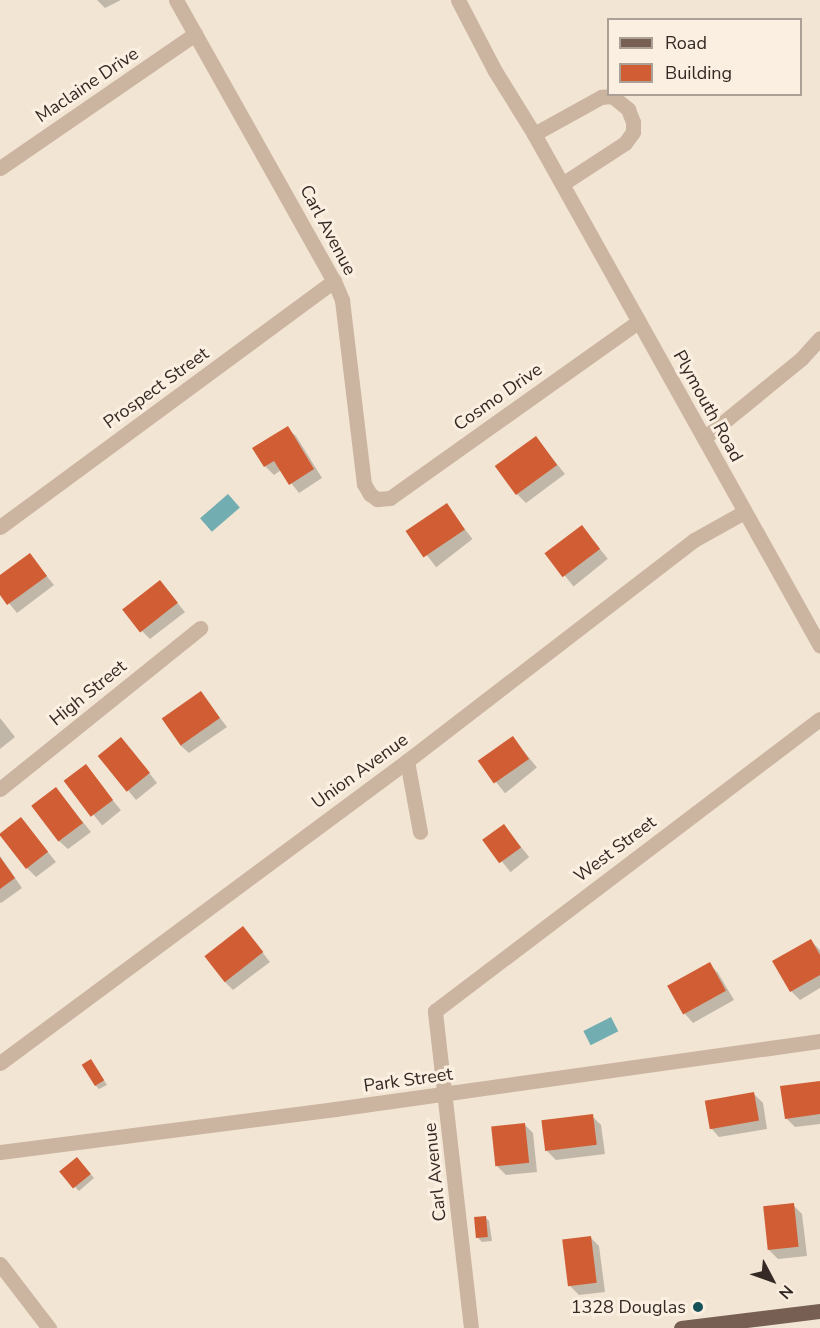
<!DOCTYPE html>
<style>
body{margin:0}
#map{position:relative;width:820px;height:1328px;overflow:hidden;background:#f2e5d4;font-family:"Nunito Sans",sans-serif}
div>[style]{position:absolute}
.water>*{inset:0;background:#71adb1;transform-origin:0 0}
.shadow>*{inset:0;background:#0003;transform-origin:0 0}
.building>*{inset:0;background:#d05d34;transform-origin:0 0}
.street>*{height:15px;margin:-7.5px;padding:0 7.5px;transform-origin:7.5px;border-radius:7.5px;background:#cbb4a0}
.primary>*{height:15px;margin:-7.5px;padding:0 7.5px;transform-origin:7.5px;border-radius:7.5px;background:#776053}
.dots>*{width:16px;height:16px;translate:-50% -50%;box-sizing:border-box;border:3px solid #faefe0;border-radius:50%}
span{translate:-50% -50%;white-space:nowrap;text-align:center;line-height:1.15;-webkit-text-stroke:6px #faefe0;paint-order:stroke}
.street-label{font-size:18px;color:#342924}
.poi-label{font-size:18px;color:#342924}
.right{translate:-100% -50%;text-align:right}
.legend{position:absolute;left:607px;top:18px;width:195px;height:78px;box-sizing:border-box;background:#faefe0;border:2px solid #aba095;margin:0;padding:8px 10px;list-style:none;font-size:18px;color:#342924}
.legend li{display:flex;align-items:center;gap:12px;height:30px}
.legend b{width:30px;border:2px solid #aba095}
.north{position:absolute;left:742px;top:1250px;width:60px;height:60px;-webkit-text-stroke:4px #faefe0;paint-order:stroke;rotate:131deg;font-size:16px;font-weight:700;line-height:24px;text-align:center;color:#342924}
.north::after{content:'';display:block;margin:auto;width:21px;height:27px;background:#342924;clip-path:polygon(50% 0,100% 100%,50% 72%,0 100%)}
</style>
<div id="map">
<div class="water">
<i style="left:228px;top:494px;width:18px;height:37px;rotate:49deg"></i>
<i style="left:611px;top:1017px;width:16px;height:31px;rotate:63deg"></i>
</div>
<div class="shadow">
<i style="clip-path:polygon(97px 0,121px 0,105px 8px)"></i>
<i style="clip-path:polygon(287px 428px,296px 436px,322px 478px,299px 493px,281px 470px,274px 475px,265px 466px)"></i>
<i style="clip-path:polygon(536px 438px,565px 474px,526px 503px,517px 494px)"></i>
<i style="left:446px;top:505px;width:43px;height:46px;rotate:52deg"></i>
<i style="left:582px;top:527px;width:41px;height:44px;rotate:51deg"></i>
<i style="clip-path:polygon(30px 555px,54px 585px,17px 613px,0 592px,0 576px)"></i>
<i style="clip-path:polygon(160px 582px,185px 612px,150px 639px,141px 630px)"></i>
<i style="clip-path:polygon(201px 693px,227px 727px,189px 753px,180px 745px)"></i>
<i style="clip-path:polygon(0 718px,15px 737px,0 749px)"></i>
<i style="left:513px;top:738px;width:38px;height:41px;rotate:51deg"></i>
<i style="clip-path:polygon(130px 748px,157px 783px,136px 800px,100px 756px)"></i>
<i style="left:85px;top:766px;width:57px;height:24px;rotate:51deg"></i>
<i style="clip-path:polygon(56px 789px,91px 832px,68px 849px,59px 841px)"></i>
<i style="clip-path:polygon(21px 819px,56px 862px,36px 877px,27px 868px)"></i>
<i style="left:504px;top:826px;width:40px;height:24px;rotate:51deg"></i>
<i style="clip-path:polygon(0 856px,22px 888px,1px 903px,0 902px)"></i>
<i style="clip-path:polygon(243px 928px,270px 962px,233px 990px,224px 981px)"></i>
<i style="clip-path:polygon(811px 941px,820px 950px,820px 988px,800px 1000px,791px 991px)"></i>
<i style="clip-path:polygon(709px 964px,718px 973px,734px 1000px,693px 1023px,685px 1014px)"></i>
<i style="clip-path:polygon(91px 1060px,107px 1085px,99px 1089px,95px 1085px)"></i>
<i style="clip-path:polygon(820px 1082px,820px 1124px,795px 1127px,786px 1118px)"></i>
<i style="clip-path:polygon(754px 1094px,763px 1103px,767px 1129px,719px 1137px,711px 1128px)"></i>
<i style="clip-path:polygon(592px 1116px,601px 1125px,605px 1154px,556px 1160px,547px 1151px)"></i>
<i style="clip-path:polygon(524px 1124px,533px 1133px,537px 1172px,506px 1175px,497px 1166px)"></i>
<i style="clip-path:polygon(81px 1163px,94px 1178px,79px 1191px,75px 1187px)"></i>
<i style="clip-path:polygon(793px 1205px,802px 1214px,807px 1256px,778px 1259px,769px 1250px)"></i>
<i style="clip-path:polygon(485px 1217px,489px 1221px,492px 1241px,482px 1242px,478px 1238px)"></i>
<i style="clip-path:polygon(590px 1237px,599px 1246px,605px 1292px,579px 1295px,570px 1286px)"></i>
</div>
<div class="building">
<i style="clip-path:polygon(288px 426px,314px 469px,289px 485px,274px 461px,264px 467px,252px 448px)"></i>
<i style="left:536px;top:436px;width:36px;height:51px;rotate:54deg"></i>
<i style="left:447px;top:503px;width:32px;height:50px;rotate:56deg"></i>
<i style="left:582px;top:525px;width:30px;height:47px;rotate:53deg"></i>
<i style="clip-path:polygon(30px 553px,47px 576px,7px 605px,0 595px,0 575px)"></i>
<i style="left:160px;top:580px;width:29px;height:48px;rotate:52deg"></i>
<i style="left:201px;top:691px;width:33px;height:48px;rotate:55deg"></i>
<i style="left:513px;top:736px;width:28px;height:43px;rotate:55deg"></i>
<i style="left:121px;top:737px;width:46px;height:30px;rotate:51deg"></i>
<i style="left:86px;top:764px;width:45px;height:28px;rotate:53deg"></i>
<i style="left:56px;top:787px;width:45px;height:31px;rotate:53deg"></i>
<i style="left:21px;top:817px;width:44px;height:28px;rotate:52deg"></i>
<i style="left:504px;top:824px;width:29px;height:27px;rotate:54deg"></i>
<i style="clip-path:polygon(0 857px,15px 878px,0 889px)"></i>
<i style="left:243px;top:926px;width:33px;height:49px;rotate:52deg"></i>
<i style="clip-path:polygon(811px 939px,820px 955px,820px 975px,790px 992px,772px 961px)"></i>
<i style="left:710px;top:962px;width:33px;height:49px;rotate:61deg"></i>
<i style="left:91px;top:1059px;width:25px;height:11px;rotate:58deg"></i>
<i style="clip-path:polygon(820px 1081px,820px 1114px,785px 1119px,780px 1086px)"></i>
<i style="left:754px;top:1092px;width:29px;height:50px;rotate:80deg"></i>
<i style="left:593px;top:1114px;width:31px;height:52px;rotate:83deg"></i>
<i style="left:525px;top:1123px;width:40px;height:34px;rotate:84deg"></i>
<i style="left:77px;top:1157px;width:22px;height:23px;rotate:51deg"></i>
<i style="left:794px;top:1203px;width:44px;height:31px;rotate:84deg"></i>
<i style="left:486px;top:1216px;width:21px;height:12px;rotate:85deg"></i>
<i style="left:591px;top:1236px;width:47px;height:29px;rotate:83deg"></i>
</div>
<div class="street">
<i style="left:176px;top:0;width:322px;rotate:60.7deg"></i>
<i style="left:334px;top:281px;width:21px;rotate:67deg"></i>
<i style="left:342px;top:300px;width:185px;rotate:83.2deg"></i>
<i style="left:364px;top:484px;width:12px;rotate:59deg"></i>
<i style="left:370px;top:494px;width:9px;rotate:36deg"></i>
<i style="left:377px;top:499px;width:13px;rotate:-4deg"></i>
<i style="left:390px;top:498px;width:305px;rotate:-35.4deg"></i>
<i style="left:458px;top:0;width:80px;rotate:62.5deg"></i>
<i style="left:495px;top:71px;width:74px;rotate:58.2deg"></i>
<i style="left:534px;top:134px;width:586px;rotate:60.81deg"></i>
<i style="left:534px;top:134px;width:77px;rotate:-28.9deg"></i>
<i style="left:601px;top:97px;width:11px;rotate:-5deg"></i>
<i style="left:612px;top:96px;width:21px;rotate:39deg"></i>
<i style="left:628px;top:109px;width:14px;rotate:69deg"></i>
<i style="left:633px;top:122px;width:10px;rotate:90deg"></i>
<i style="left:633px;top:132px;width:14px;rotate:126deg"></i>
<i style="left:625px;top:143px;width:75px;rotate:146.9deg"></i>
<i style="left:0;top:168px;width:237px;rotate:-34.5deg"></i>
<i style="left:704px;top:438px;width:125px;rotate:-39.2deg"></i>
<i style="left:801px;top:359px;width:28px;rotate:-48deg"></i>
<i style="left:0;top:527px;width:415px;rotate:-36.4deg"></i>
<i style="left:407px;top:761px;width:72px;rotate:79.6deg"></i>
<i style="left:0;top:789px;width:257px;rotate:-38.8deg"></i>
<i style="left:0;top:1063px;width:507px;rotate:-36.58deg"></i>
<i style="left:407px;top:761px;width:362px;rotate:-37.6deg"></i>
<i style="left:694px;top:540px;width:57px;rotate:-29.2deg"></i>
<i style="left:0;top:1152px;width:338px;rotate:-7.3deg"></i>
<i style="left:335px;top:1109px;width:490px;rotate:-8deg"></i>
<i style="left:0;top:1264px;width:81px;rotate:52.6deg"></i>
<i style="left:471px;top:1328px;width:319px;rotate:-96.5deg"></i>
<i style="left:435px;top:1011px;width:483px;rotate:-37.2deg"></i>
</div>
<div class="primary">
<i style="left:681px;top:1328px;width:140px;rotate:-7deg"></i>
</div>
<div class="dots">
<i style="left:698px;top:1307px;background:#175258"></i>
</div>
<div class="street-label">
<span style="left:87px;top:85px;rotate:-34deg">Maclaine Drive</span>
<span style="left:328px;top:230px;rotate:62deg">Carl Avenue</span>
<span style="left:156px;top:388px;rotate:-36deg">Prospect Street</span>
<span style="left:498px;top:397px;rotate:-35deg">Cosmo Drive</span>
<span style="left:708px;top:406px;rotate:61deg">Plymouth Road</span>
<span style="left:88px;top:693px;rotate:-39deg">High Street</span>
<span style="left:360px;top:771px;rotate:-36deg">Union Avenue</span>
<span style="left:615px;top:849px;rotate:-37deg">West Street</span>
<span style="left:408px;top:1080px;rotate:-8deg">Park Street</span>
<span style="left:435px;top:1172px;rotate:-96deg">Carl Avenue</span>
</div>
<div class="poi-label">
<span class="right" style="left:686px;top:1307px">1328 Douglas</span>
</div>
<ul class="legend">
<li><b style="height:8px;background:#776053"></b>Road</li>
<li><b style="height:16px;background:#d05d34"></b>Building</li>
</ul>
<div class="north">N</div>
</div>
